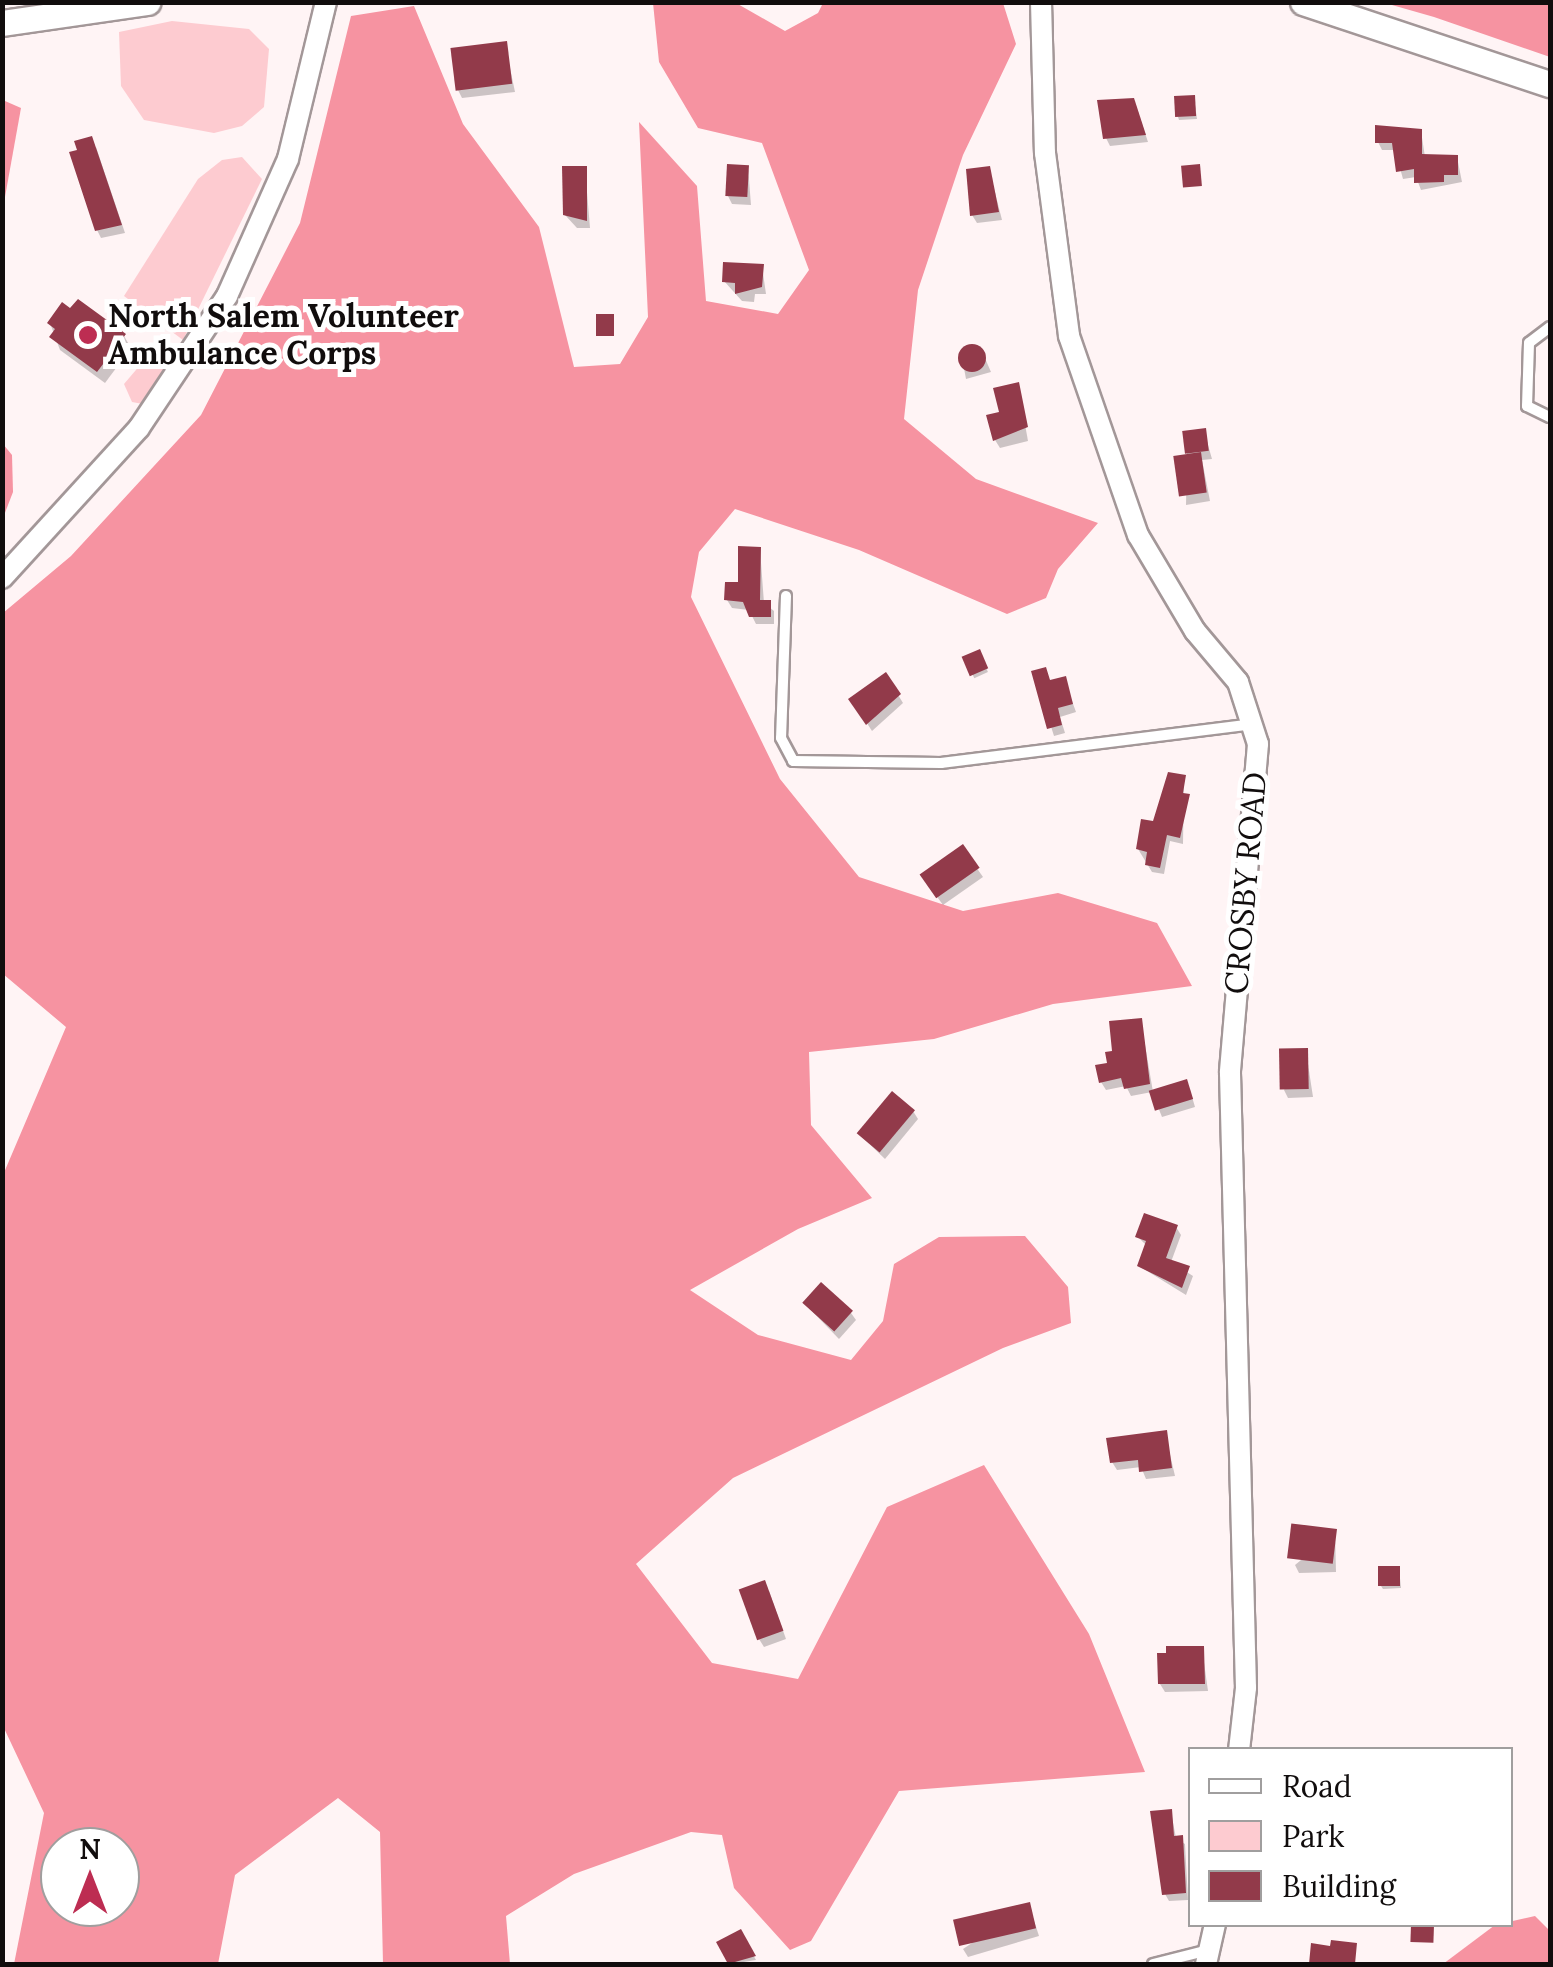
<!DOCTYPE html>
<style>
body{margin:0}
#map{position:relative;width:1553px;height:1967px;overflow:hidden;background:#fff4f5;font-family:Lora,serif}
div>[style]{position:absolute}
.green>*{inset:0;background:#fdcbd0}
.forest>*{inset:0;background:#f693a1}
.shadow>*{inset:0;background:#0003;transform-origin:0 0}
.building>*{inset:0;background:#923a4a;transform-origin:0 0}
.round{border-radius:50%}
.roads{filter:drop-shadow(2px 0 #a39798) drop-shadow(-2px 0 #a39798) drop-shadow(0 2px #a39798) drop-shadow(0 -2px #a39798)}
.service>*{height:10px;margin:-5px;padding:0 5px;transform-origin:5px;border-radius:5px;background:#fff}
.minor>*{height:20px;margin:-10px;padding:0 10px;transform-origin:10px;border-radius:10px;background:#fff}
.tertiary>*{height:25px;margin:-12.5px;padding:0 12.5px;transform-origin:12.5px;border-radius:12.5px;background:#fff}
.dots>*{width:28px;height:28px;translate:-50% -50%;box-sizing:border-box;border:5px solid #fff;border-radius:50%}
span{translate:-50% -50%;white-space:nowrap;text-align:center;line-height:1.15;-webkit-text-stroke:10px #fff;paint-order:stroke}
.poi-label{font-size:32px;color:#110d0d;font-weight:700}
.left{translate:0 -50%;text-align:left}
.street-label{font-size:32px;color:#110d0d}
.frame{position:absolute;inset:0;border:5px solid #110d0d;pointer-events:none}
.legend{position:absolute;left:1188px;top:1747px;width:325px;height:180px;box-sizing:border-box;background:#fff;border:2px solid #a09e9e;margin:0;padding:12px 18px;list-style:none;font-size:30px;color:#110d0d}
.legend li{display:flex;align-items:center;gap:20px;height:50px}
.legend b{width:50px;border:2px solid #a09e9e}
.north{position:absolute;left:40px;top:1827px;width:100px;height:100px;box-sizing:border-box;background:#fff;border:2px solid #a09e9e;border-radius:50%;rotate:0deg;font-size:28px;font-weight:700;line-height:40px;text-align:center;color:#110d0d}
.north::after{content:'';display:block;margin:auto;width:35px;height:45px;background:#bd2d52;clip-path:polygon(50% 0,100% 100%,50% 72%,0 100%)}
</style>
<div id="map">
<div class="green">
<i style="clip-path:polygon(172px 21px,249px 29px,269px 49px,264px 107px,242px 126px,214px 133px,144px 120px,121px 86px,119px 32px)"></i>
<i style="clip-path:polygon(242px 157px,262px 179px,183px 340px,124px 296px,198px 179px,222px 160px)"></i>
<i style="clip-path:polygon(147px 357px,157px 358px,164px 369px,143px 404px,132px 402px,124px 384px)"></i>
</div>
<div class="forest">
<i style="clip-path:polygon(evenodd,653px 3px,736px 3px,785px 31px,818px 13px,823px 3px,1003px 3px,1016px 44px,963px 155px,918px 290px,904px 419px,976px 479px,1098px 523px,1058px 569px,1046px 598px,1007px 614px,859px 550px,735px 509px,699px 552px,691px 597px,780px 779px,859px 877px,963px 911px,1058px 893px,1157px 923px,1192px 986px,1053px 1004px,934px 1039px,809px 1052px,811px 1125px,872px 1198px,798px 1229px,690px 1290px,758px 1335px,851px 1360px,883px 1321px,894px 1264px,939px 1237px,1025px 1236px,1068px 1287px,1071px 1323px,1003px 1348px,733px 1478px,636px 1564px,712px 1663px,798px 1679px,887px 1507px,984px 1465px,1089px 1634px,1145px 1772px,899px 1791px,811px 1941px,790px 1950px,734px 1888px,722px 1835px,691px 1832px,574px 1874px,506px 1916px,510px 1964px,383px 1964px,380px 1832px,338px 1798px,235px 1875px,218px 1964px,14px 1964px,44px 1813px,3px 1726px,3px 1175px,66px 1027px,3px 974px,3px 613px,71px 556px,201px 415px,300px 223px,351px 16px,414px 6px,463px 124px,539px 227px,574px 367px,620px 364px,648px 317px,639px 122px,697px 186px,706px 301px,778px 314px,809px 270px,762px 143px,698px 128px,659px 62px,653px 3px,120px 1847px,120px 1907px,60px 1907px,60px 1847px,120px 1847px)"></i>
<i style="clip-path:polygon(1385px 3px,1550px 3px,1550px 57px,1434px 17px)"></i>
<i style="clip-path:polygon(5px 101px,21px 108px,3px 208px,2px 107px)"></i>
<i style="clip-path:polygon(3px 444px,12px 455px,13px 492px,3px 518px)"></i>
<i style="clip-path:polygon(1535px 1916px,1550px 1931px,1550px 1964px,1443px 1964px,1495px 1925px)"></i>
</div>
<div class="shadow">
<i style="clip-path:polygon(505px 44px,515px 92px,462px 98px,458px 90px)"></i>
<i style="clip-path:polygon(1194px 98px,1197px 119px,1179px 120px,1178px 117px)"></i>
<i style="clip-path:polygon(1137px 109px,1148px 142px,1110px 146px,1106px 138px)"></i>
<i style="clip-path:polygon(1421px 131px,1425px 157px,1457px 157px,1462px 182px,1421px 190px,1416px 177px,1403px 179px,1395px 150px,1382px 150px,1378px 142px)"></i>
<i style="clip-path:polygon(96px 147px,125px 233px,101px 238px,97px 230px)"></i>
<i style="clip-path:polygon(748px 167px,751px 205px,732px 204px,728px 196px)"></i>
<i style="clip-path:polygon(585px 168px,590px 228px,577px 228px,565px 215px)"></i>
<i style="clip-path:polygon(989px 169px,1002px 220px,977px 223px,972px 215px)"></i>
<i style="clip-path:polygon(762px 266px,766px 294px,755px 294px,754px 302px,742px 301px,724px 281px)"></i>
<i style="clip-path:polygon(50px 323px,124px 336px,131px 348px,105px 383px,60px 350px)"></i>
<i style="clip-path:polygon(980px 347px,991px 372px,966px 379px,961px 352px)"></i>
<i style="clip-path:polygon(1018px 385px,1028px 441px,1000px 448px,995px 440px,1002px 414px)"></i>
<i style="clip-path:polygon(1204px 431px,1212px 459px,1202px 460px,1210px 501px,1186px 505px,1187px 453px)"></i>
<i style="clip-path:polygon(760px 549px,764px 603px,774px 611px,774px 624px,756px 624px,749px 610px,732px 608px,727px 600px)"></i>
<i style="left:979px;top:652px;width:22px;height:15px;rotate:66deg"></i>
<i style="clip-path:polygon(1045px 670px,1051px 683px,1064px 679px,1076px 712px,1060px 717px,1065px 733px,1054px 736px,1034px 673px)"></i>
<i style="clip-path:polygon(886px 675px,903px 703px,872px 731px,852px 700px)"></i>
<i style="clip-path:polygon(1184px 777px,1183px 844px,1170px 841px,1164px 874px,1152px 872px,1138px 849px)"></i>
<i style="clip-path:polygon(962px 847px,983px 877px,943px 905px,927px 883px)"></i>
<i style="clip-path:polygon(1141px 1021px,1153px 1092px,1190px 1090px,1195px 1107px,1162px 1117px,1152px 1092px,1131px 1096px,1126px 1086px,1106px 1090px,1101px 1082px,1115px 1053px)"></i>
<i style="clip-path:polygon(1306px 1051px,1313px 1097px,1288px 1098px,1284px 1090px)"></i>
<i style="clip-path:polygon(913px 1111px,918px 1119px,885px 1159px,860px 1135px)"></i>
<i style="clip-path:polygon(1176px 1227px,1181px 1235px,1171px 1262px,1193px 1276px,1186px 1295px,1139px 1266px,1147px 1246px,1138px 1237px)"></i>
<i style="clip-path:polygon(805px 1304px,851px 1313px,856px 1320px,839px 1339px)"></i>
<i style="clip-path:polygon(1165px 1433px,1175px 1476px,1146px 1479px,1141px 1467px,1117px 1470px,1112px 1462px)"></i>
<i style="clip-path:polygon(1335px 1532px,1336px 1572px,1299px 1573px,1295px 1565px)"></i>
<i style="clip-path:polygon(1399px 1569px,1401px 1588px,1383px 1589px,1381px 1586px)"></i>
<i style="clip-path:polygon(769px 1591px,786px 1639px,764px 1647px,759px 1639px)"></i>
<i style="clip-path:polygon(1202px 1648px,1208px 1691px,1165px 1692px,1160px 1684px)"></i>
<i style="clip-path:polygon(1171px 1812px,1176px 1838px,1185px 1844px,1188px 1900px,1169px 1901px,1165px 1894px)"></i>
<i style="clip-path:polygon(1029px 1905px,1039px 1936px,968px 1957px,963px 1949px)"></i>
<i style="clip-path:polygon(740px 1932px,756px 1960px,731px 1964px,719px 1943px)"></i>
<i style="left:1313px;top:1946px;width:42px;height:18px"></i>
</div>
<div class="building">
<i style="left:507px;top:41px;width:43px;height:57px;rotate:83deg"></i>
<i style="left:1195px;top:95px;width:21px;height:21px;rotate:87deg"></i>
<i style="clip-path:polygon(1134px 98px,1146px 135px,1103px 139px,1097px 100px)"></i>
<i style="clip-path:polygon(1375px 125px,1422px 129px,1422px 154px,1458px 155px,1458px 175px,1444px 175px,1444px 182px,1414px 183px,1414px 169px,1396px 172px,1392px 143px,1375px 143px)"></i>
<i style="clip-path:polygon(92px 136px,122px 225px,95px 231px,69px 152px,77px 150px,74px 141px)"></i>
<i style="left:727px;top:164px;width:22px;height:32px;rotate:3deg"></i>
<i style="left:1200px;top:164px;width:22px;height:19px;rotate:85deg"></i>
<i style="clip-path:polygon(562px 166px,587px 166px,587px 221px,563px 215px)"></i>
<i style="clip-path:polygon(990px 166px,999px 212px,970px 216px,966px 169px)"></i>
<i style="clip-path:polygon(723px 262px,764px 264px,762px 287px,735px 294px,735px 283px,722px 282px)"></i>
<i style="clip-path:polygon(78px 299px,126px 334px,97px 372px,49px 337px,55px 329px,47px 323px,62px 302px,70px 308px)"></i>
<i style="left:596px;top:314px;width:18px;height:22px"></i>
<i class="round" style="left:958px;top:344px;width:28px;height:28px"></i>
<i style="clip-path:polygon(1019px 382px,1028px 427px,993px 441px,986px 415px,999px 412px,993px 388px)"></i>
<i style="left:1206px;top:428px;width:23px;height:24px;rotate:83deg"></i>
<i style="left:1201px;top:452px;width:41px;height:28px;rotate:82deg"></i>
<i style="clip-path:polygon(738px 546px,761px 547px,760px 600px,771px 600px,771px 617px,749px 617px,743px 602px,724px 600px,725px 582px,738px 582px)"></i>
<i style="left:980px;top:649px;width:21px;height:20px;rotate:67deg"></i>
<i style="clip-path:polygon(1046px 667px,1050px 680px,1066px 676px,1073px 704px,1058px 708px,1062px 725px,1047px 729px,1031px 671px)"></i>
<i style="clip-path:polygon(886px 672px,901px 694px,866px 725px,848px 699px)"></i>
<i style="clip-path:polygon(1168px 772px,1186px 775px,1183px 793px,1190px 794px,1180px 838px,1167px 835px,1160px 868px,1145px 865px,1147px 852px,1136px 849px,1141px 819px,1153px 821px)"></i>
<i style="left:963px;top:844px;width:29px;height:53px;rotate:55deg"></i>
<i style="clip-path:polygon(1142px 1018px,1150px 1084px,1124px 1089px,1121px 1078px,1099px 1083px,1095px 1065px,1107px 1063px,1105px 1052px,1112px 1051px,1109px 1021px)"></i>
<i style="left:1308px;top:1048px;width:41px;height:29px;rotate:89deg"></i>
<i style="left:1187px;top:1079px;width:21px;height:40px;rotate:73deg"></i>
<i style="left:892px;top:1091px;width:30px;height:55px;rotate:40deg"></i>
<i style="clip-path:polygon(1144px 1213px,1178px 1225px,1166px 1258px,1190px 1266px,1182px 1288px,1137px 1266px,1146px 1241px,1135px 1237px)"></i>
<i style="left:821px;top:1282px;width:43px;height:28px;rotate:42deg"></i>
<i style="clip-path:polygon(1167px 1430px,1172px 1468px,1139px 1472px,1138px 1460px,1110px 1463px,1106px 1438px)"></i>
<i style="left:1337px;top:1529px;width:35px;height:46px;rotate:97deg"></i>
<i style="left:1378px;top:1566px;width:22px;height:20px"></i>
<i style="left:765px;top:1580px;width:54px;height:28px;rotate:70deg"></i>
<i style="clip-path:polygon(1166px 1646px,1204px 1646px,1205px 1684px,1158px 1684px,1157px 1653px,1166px 1653px)"></i>
<i style="clip-path:polygon(1172px 1809px,1174px 1836px,1183px 1835px,1186px 1893px,1162px 1895px,1150px 1811px)"></i>
<i style="left:1030px;top:1902px;width:27px;height:79px;rotate:77deg"></i>
<i style="left:1411px;top:1925px;width:23px;height:17px;rotate:2deg"></i>
<i style="clip-path:polygon(741px 1929px,756px 1956px,728px 1964px,716px 1942px)"></i>
<i style="clip-path:polygon(1331px 1940px,1357px 1943px,1355px 1964px,1309px 1964px,1311px 1943px,1330px 1946px)"></i>
</div>
<div class="roads">
<div class="service">
<i style="left:1550px;top:327px;width:26px;rotate:143deg"></i>
<i style="left:1529px;top:343px;width:63px;rotate:91.8deg"></i>
<i style="left:1527px;top:406px;width:25px;rotate:26deg"></i>
<i style="left:786px;top:596px;width:142px;rotate:92deg"></i>
<i style="left:781px;top:738px;width:26px;rotate:62deg"></i>
<i style="left:793px;top:761px;width:148px;rotate:0.8deg"></i>
<i style="left:941px;top:763px;width:313px;rotate:-7.1deg"></i>
<i style="left:1153px;top:1964px;width:58px;rotate:-14deg"></i>
</div>
<div class="minor">
<i style="left:1041px;top:2px;width:151px;rotate:88.5deg"></i>
<i style="left:1045px;top:153px;width:185px;rotate:82.5deg"></i>
<i style="left:1069px;top:336px;width:211px;rotate:70.9deg"></i>
<i style="left:1138px;top:535px;width:112px;rotate:59.3deg"></i>
<i style="left:1195px;top:631px;width:67px;rotate:49.9deg"></i>
<i style="left:1238px;top:682px;width:65px;rotate:72.1deg"></i>
<i style="left:1258px;top:744px;width:330px;rotate:94.9deg"></i>
<i style="left:1230px;top:1073px;width:615px;rotate:88.51deg"></i>
<i style="left:1246px;top:1688px;width:62px;rotate:96.4deg"></i>
<i style="left:2px;top:578px;width:203px;rotate:-47.6deg"></i>
<i style="left:139px;top:428px;width:159px;rotate:-56.3deg"></i>
<i style="left:227px;top:296px;width:150px;rotate:-66deg"></i>
<i style="left:288px;top:159px;width:162px;rotate:-76.4deg"></i>
<i style="left:1206px;top:1964px;width:41px;rotate:-77.3deg"></i>
</div>
<div class="tertiary">
<i style="left:1303px;top:2px;width:260px;rotate:18.4deg"></i>
<i style="left:2px;top:23px;width:147px;rotate:-8.2deg"></i>
</div>
</div>
<div class="dots">
<i style="left:88px;top:335px;background:#bd2d52"></i>
</div>
<div class="poi-label">
<span class="left" style="left:108px;top:335px">North Salem Volunteer<br>Ambulance Corps</span>
</div>
<div class="street-label">
<span style="left:1246px;top:883px;rotate:-85deg">CROSBY ROAD</span>
</div>
<div class="frame"></div>
<ul class="legend">
<li><b style="height:12px;background:#fff"></b>Road</li>
<li><b style="height:28px;background:#fdcbd0"></b>Park</li>
<li><b style="height:28px;background:#923a4a"></b>Building</li>
</ul>
<div class="north">N</div>
</div>
